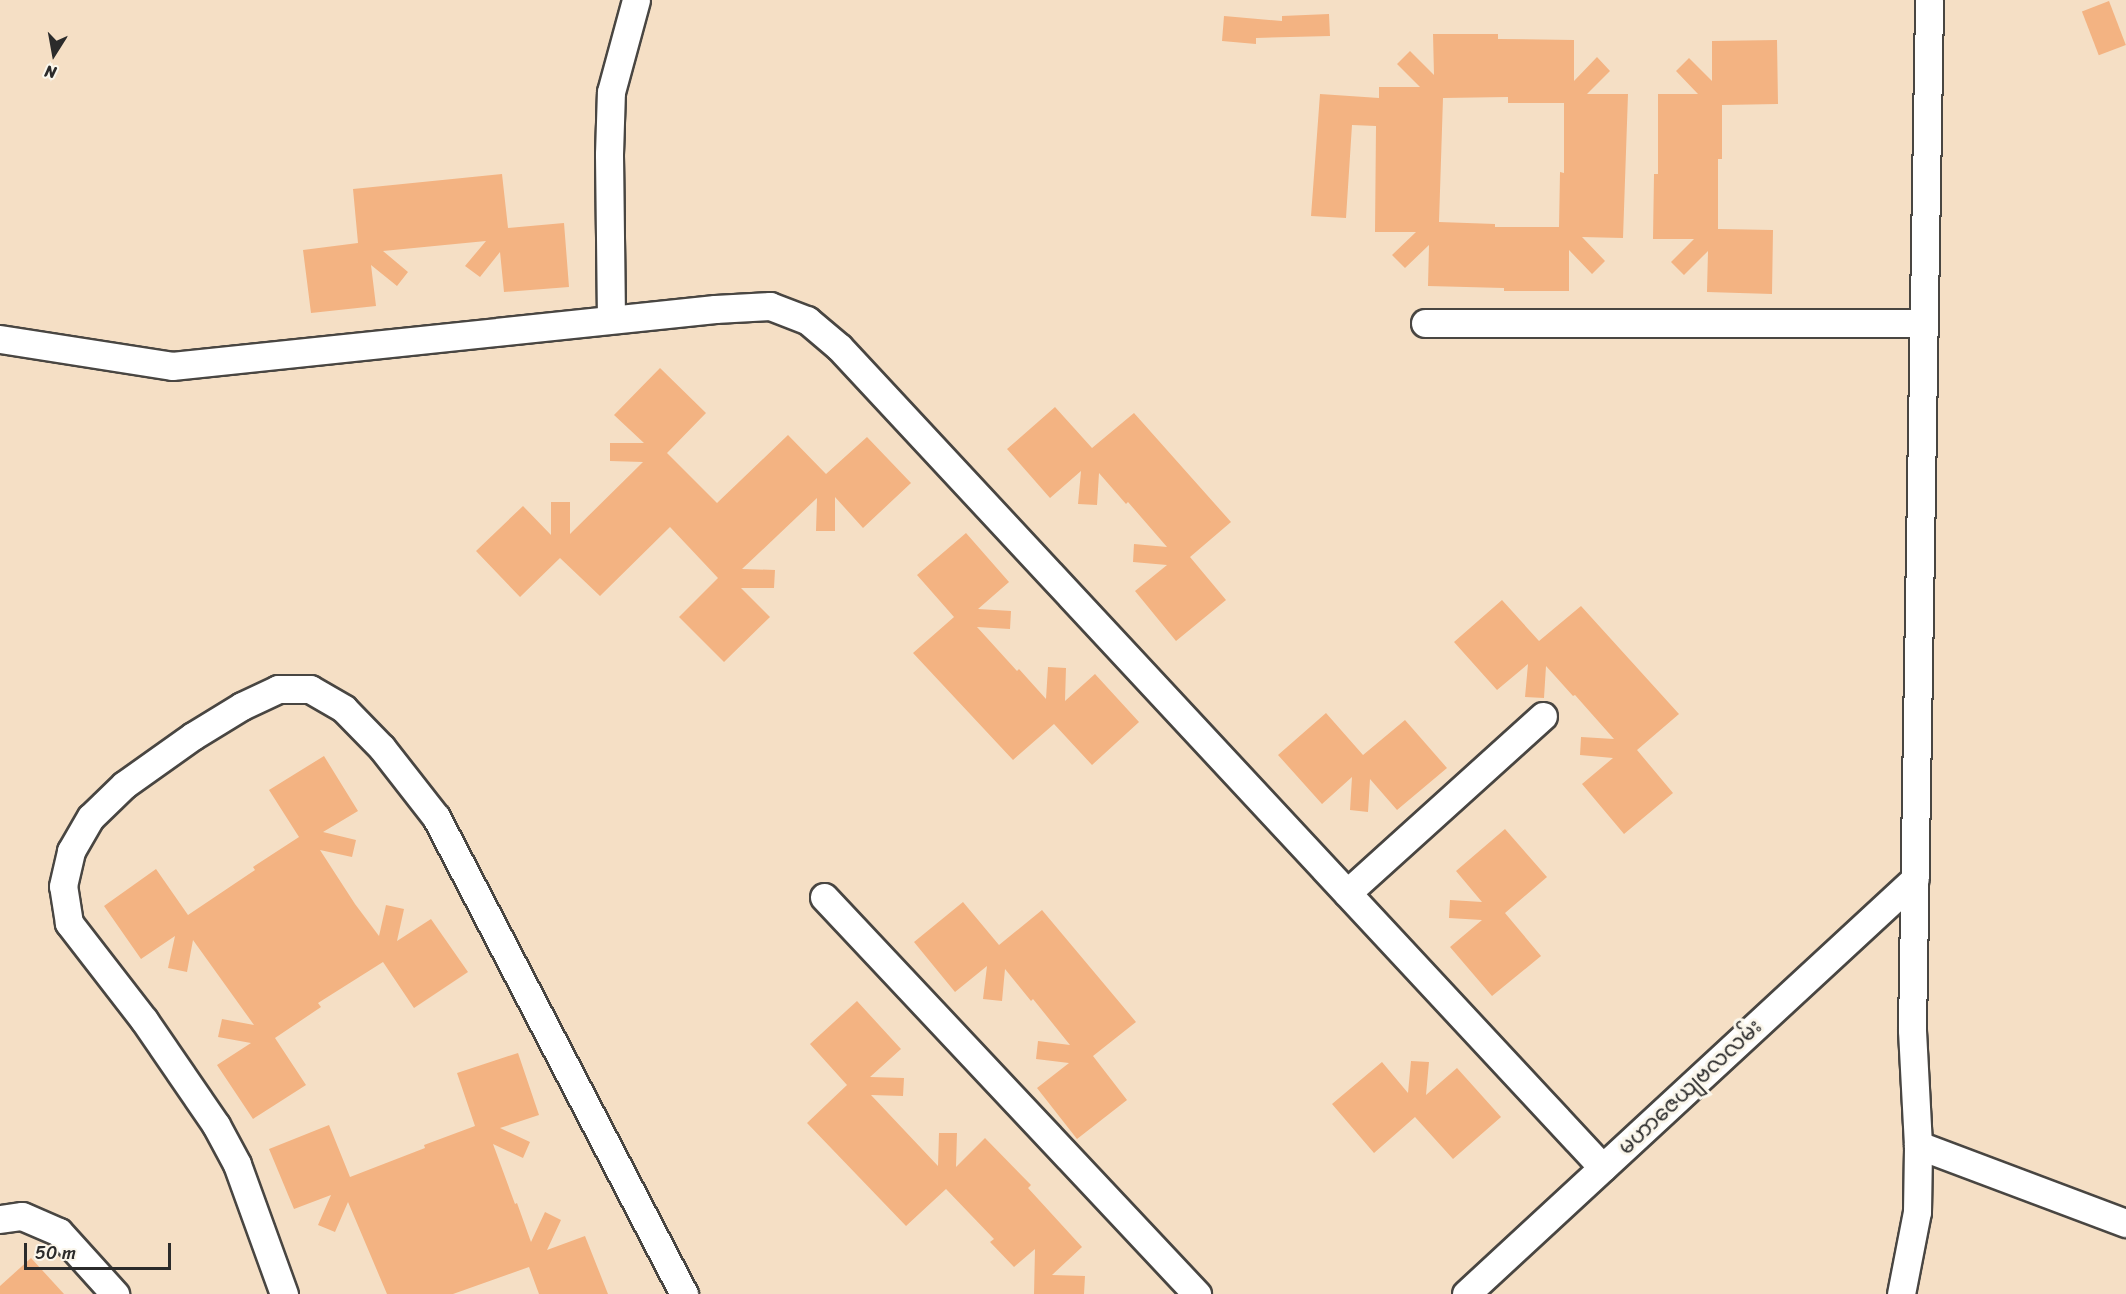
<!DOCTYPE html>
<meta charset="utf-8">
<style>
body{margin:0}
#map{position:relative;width:2126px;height:1294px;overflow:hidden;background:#f5dfc5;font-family:Sriracha,"Noto Sans Myanmar",sans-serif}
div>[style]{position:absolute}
.building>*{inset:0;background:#f3b382;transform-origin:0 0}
.roads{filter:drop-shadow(2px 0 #494642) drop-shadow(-2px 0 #494642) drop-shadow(0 2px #494642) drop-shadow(0 -2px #494642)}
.minor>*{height:27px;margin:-13.5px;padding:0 13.5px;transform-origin:13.5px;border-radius:13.5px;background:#fff}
span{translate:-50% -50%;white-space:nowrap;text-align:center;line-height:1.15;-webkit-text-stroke:6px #fbf7ec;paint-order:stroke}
.street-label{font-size:21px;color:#2b2b2b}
.north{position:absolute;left:24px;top:24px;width:60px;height:60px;-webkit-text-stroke:4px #fbf7ec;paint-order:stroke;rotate:191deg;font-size:16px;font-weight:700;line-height:24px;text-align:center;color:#2b2b2b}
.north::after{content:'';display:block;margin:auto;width:21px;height:27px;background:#2b2b2b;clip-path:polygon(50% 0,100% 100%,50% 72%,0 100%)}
.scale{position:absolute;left:24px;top:1243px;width:147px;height:27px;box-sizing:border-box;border:3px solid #2b2b2b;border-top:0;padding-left:8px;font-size:18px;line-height:21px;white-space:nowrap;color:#2b2b2b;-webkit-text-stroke:4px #fbf7ec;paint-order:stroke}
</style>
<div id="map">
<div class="building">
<i style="left:2109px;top:1px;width:47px;height:29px;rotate:69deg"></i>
<i style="clip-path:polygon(1329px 14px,1330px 36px,1256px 38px,1256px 44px,1222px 41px,1224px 16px,1282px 21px,1282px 16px)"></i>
<i style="clip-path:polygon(evenodd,1433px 34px,1498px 34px,1498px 39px,1574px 40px,1574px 81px,1597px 57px,1610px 71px,1587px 94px,1628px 94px,1623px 238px,1582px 237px,1605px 261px,1592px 274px,1569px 250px,1569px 291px,1504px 291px,1504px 288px,1428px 286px,1429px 245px,1405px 268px,1392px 255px,1416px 232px,1375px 232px,1376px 126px,1352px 125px,1346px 218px,1311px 216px,1320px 94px,1379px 98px,1379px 87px,1420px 87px,1397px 64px,1410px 51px,1434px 75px,1433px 34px,1508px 97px,1508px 103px,1564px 103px,1564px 173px,1560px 172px,1559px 227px,1495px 227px,1495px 224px,1439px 222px,1443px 98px,1508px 97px)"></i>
<i style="clip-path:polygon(1777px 40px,1778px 104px,1722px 105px,1722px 159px,1718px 159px,1718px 229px,1773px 230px,1772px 294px,1707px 292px,1708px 251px,1684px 275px,1671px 262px,1694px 239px,1653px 239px,1654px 174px,1658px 174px,1658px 94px,1698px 94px,1676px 71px,1689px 58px,1712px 81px,1712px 41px)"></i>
<i style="clip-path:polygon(502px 174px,508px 228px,564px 223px,569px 287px,504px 292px,500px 252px,480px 277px,465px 266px,486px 241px,383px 251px,408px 272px,397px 286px,371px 265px,376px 306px,311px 313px,303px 250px,358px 243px,353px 189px)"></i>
<i style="clip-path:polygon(660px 368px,706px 413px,667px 453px,717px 503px,788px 435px,826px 474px,867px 437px,911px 483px,863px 528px,835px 497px,835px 531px,816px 531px,817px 498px,777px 536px,742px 569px,775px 570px,774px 588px,741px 588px,770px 617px,724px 662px,679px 617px,718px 578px,670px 527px,600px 596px,560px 558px,520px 597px,476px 551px,523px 506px,551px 535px,551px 502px,570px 502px,570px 534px,643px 462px,610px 461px,610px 443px,644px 443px,614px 415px)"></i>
<i style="clip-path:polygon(1055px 407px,1092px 448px,1134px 413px,1231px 522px,1190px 557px,1226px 600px,1176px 641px,1135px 591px,1167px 565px,1133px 562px,1134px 544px,1167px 547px,1128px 502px,1126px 504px,1099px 473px,1097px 505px,1078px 504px,1081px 471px,1050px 498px,1007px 449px)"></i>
<i style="clip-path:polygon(966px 533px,1009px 582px,978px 609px,1011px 611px,1010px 629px,977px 627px,1017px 671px,1019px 669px,1046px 699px,1048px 667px,1066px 668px,1065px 701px,1095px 674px,1139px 722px,1092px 765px,1054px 724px,1013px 760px,913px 653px,954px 617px,917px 575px)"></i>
<i style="clip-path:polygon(1502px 600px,1539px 641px,1581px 606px,1679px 714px,1637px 750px,1673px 793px,1624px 834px,1582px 784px,1613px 758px,1580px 755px,1581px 737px,1614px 739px,1575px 695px,1573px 696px,1546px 666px,1544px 698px,1525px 697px,1528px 664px,1497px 690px,1454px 642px)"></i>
<i style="clip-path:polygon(1326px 713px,1363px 755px,1405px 720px,1447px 768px,1397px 810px,1370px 779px,1368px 812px,1350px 810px,1352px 777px,1322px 804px,1278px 755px)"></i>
<i style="clip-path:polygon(324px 756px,358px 811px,323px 832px,356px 840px,352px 857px,320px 850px,355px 904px,379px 936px,386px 905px,404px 909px,397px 941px,431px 919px,468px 972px,414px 1008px,383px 962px,318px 1003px,321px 1007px,275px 1038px,306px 1085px,253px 1119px,217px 1065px,251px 1043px,218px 1037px,222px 1019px,254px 1025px,193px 940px,187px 972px,168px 968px,175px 936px,141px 959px,104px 906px,156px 869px,188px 915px,255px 870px,253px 867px,299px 837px,269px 790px)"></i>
<i style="clip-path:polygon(1505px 829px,1547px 877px,1505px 913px,1541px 956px,1492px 996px,1450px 947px,1482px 920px,1449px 918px,1450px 900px,1482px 902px,1456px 871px)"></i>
<i style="clip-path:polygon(963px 902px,999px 945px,1042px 910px,1136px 1022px,1093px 1056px,1127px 1100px,1077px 1139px,1037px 1088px,1069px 1063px,1036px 1059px,1038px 1041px,1070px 1045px,1033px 999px,1031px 1001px,1005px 969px,1002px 1001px,983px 999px,987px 966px,955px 992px,914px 942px)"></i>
<i style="clip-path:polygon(857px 1001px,901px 1049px,870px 1077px,904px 1078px,903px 1096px,871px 1095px,938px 1166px,939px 1133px,957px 1133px,956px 1167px,985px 1138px,1031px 1185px,1028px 1188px,1082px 1247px,1052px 1275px,1085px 1276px,1084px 1294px,1034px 1294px,1035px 1249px,1014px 1267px,990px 1242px,994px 1239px,946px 1189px,906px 1226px,807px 1123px,847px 1085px,810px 1044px)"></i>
<i style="clip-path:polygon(518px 1053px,539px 1115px,500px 1128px,530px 1142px,523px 1158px,493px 1144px,515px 1204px,517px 1203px,531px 1242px,545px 1212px,561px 1220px,547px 1250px,585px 1236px,608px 1294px,539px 1294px,529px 1267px,453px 1294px,387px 1294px,348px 1202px,335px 1232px,318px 1225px,331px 1195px,294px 1209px,269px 1149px,329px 1125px,350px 1177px,425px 1148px,424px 1145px,475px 1126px,457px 1073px)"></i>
<i style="clip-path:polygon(1411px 1061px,1429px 1062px,1426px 1095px,1457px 1068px,1501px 1117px,1453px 1159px,1415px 1117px,1374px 1153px,1332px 1104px,1382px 1062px,1408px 1093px)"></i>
<i style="clip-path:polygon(31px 1258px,64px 1294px,0 1294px,0 1286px)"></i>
</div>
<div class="roads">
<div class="minor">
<i style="left:611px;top:319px;width:165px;rotate:-90.7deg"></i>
<i style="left:609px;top:154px;width:62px;rotate:-88.2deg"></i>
<i style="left:611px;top:92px;width:95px;rotate:-74.8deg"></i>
<i style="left:1425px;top:323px;width:498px"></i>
<i style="left:0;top:339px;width:174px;rotate:8.9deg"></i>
<i style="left:172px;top:366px;width:546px;rotate:-5.99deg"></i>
<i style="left:715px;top:309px;width:55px;rotate:-3.1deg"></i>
<i style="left:770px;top:306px;width:40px;rotate:21deg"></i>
<i style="left:807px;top:320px;width:42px;rotate:40.2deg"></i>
<i style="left:839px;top:347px;width:1121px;rotate:47.06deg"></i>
<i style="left:1347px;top:893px;width:264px;rotate:-42.1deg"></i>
<i style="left:824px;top:897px;width:545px;rotate:46.79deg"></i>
<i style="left:1918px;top:1145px;width:222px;rotate:20.6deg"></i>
<i style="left:0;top:1219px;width:22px;rotate:-8deg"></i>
<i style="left:22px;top:1216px;width:40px;rotate:23.4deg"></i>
<i style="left:59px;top:1232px;width:84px;rotate:47.9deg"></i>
<i style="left:284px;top:1294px;width:138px;rotate:-109.9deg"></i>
<i style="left:237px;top:1164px;width:44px;rotate:-118.3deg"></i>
<i style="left:216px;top:1125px;width:127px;rotate:-124.4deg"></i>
<i style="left:144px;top:1020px;width:123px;rotate:-127.7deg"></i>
<i style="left:69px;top:923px;width:37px;rotate:-99deg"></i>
<i style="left:63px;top:886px;width:36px;rotate:-77deg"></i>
<i style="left:71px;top:851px;width:39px;rotate:-60deg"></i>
<i style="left:91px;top:817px;width:46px;rotate:-44.1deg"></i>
<i style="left:124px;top:785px;width:85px;rotate:-35.4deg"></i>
<i style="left:193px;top:736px;width:57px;rotate:-31.5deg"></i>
<i style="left:242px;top:706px;width:40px;rotate:-25deg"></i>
<i style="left:278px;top:689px;width:32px"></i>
<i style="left:310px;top:689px;width:39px;rotate:30deg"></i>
<i style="left:344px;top:709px;width:54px;rotate:45.7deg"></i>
<i style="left:382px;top:748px;width:88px;rotate:52deg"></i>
<i style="left:436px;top:817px;width:538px;rotate:62.53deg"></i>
<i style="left:1466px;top:1294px;width:611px;rotate:-42.75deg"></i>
<i style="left:1901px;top:1294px;width:84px;rotate:-79deg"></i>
<i style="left:1917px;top:1212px;width:67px;rotate:-89.1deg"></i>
<i style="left:1918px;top:1145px;width:115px;rotate:-93deg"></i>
<i style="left:1912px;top:1030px;width:1030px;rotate:-89.05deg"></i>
</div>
</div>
<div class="street-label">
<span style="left:1690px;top:1087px;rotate:-43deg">မဟာဇေယျဗလလမ်း</span>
</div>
<div class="north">N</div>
<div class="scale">50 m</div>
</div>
